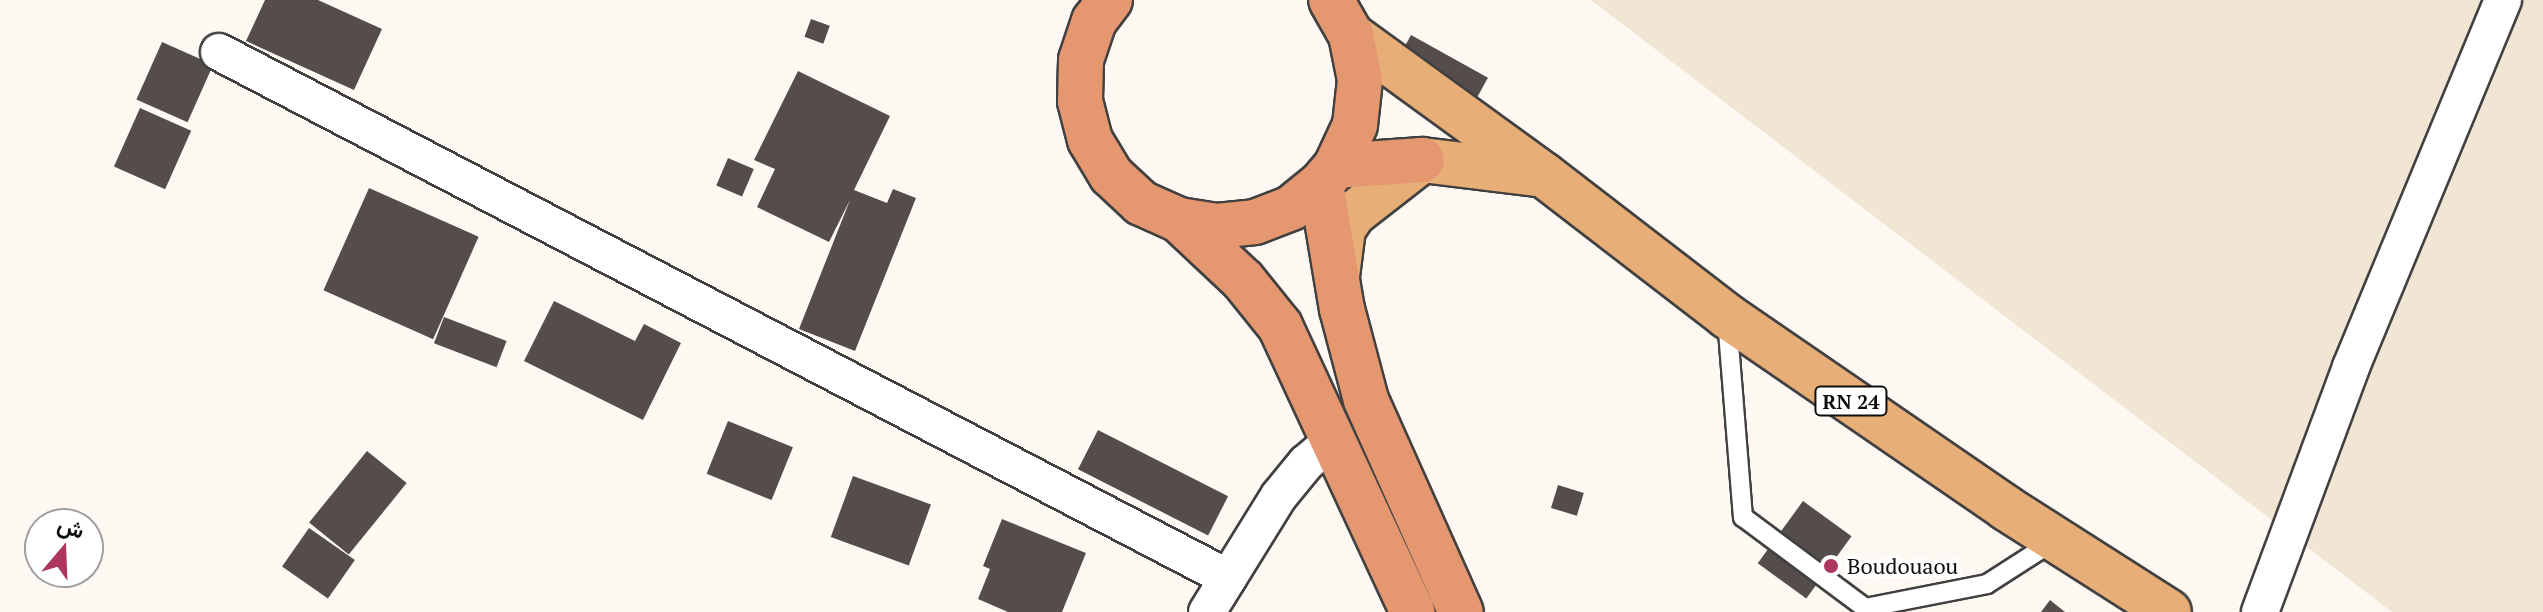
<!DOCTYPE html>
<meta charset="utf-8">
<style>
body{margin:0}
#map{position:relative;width:2543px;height:612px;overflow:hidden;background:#fdf8f1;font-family:"PT Serif",Vazirmatn,serif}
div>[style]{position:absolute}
.farmland>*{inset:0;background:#f1e6d4}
.building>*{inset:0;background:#554d4c;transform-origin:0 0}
.roads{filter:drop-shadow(2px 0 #414141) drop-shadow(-2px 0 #414141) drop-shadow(0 2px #414141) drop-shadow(0 -2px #414141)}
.service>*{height:18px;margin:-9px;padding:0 9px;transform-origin:9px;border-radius:9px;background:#fff}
.minor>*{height:36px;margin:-18px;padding:0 18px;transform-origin:18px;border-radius:18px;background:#fff}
.primary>*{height:44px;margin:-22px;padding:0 22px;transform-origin:22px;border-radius:22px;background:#e8ae77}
.trunk>*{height:44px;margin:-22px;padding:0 22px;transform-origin:22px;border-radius:22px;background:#e59770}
.dots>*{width:22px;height:22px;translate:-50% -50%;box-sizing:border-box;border:4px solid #fff;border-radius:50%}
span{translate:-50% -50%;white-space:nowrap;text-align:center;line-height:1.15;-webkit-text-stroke:8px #fff;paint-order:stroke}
.shield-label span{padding:2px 6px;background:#fff;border:2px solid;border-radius:6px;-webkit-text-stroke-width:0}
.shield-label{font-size:20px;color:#0e0e0e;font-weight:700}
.poi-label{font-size:22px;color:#0e0e0e}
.left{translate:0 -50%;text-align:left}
.north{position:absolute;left:24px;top:508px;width:80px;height:80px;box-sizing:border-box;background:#fff;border:2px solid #9f9f9f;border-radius:50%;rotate:19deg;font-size:22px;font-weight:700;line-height:32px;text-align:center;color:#0e0e0e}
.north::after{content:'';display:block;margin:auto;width:28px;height:36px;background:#ad375c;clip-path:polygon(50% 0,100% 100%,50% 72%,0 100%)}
</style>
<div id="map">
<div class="farmland">
<i style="clip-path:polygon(1591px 0,2543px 0,2543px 612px,2392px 612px)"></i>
</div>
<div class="building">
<i style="clip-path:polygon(265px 0,318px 0,382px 29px,354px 90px,246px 41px)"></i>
<i style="left:811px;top:19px;width:20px;height:19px;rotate:20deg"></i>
<i style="left:1411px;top:35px;width:88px;height:32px;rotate:29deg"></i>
<i style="left:162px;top:42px;width:56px;height:63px;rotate:24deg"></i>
<i style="clip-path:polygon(798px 71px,890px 116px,854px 190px,887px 203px,893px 189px,916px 198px,855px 351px,799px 329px,850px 200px,829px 242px,757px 207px,775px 169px,754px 160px)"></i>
<i style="left:140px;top:108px;width:56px;height:64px;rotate:24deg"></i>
<i style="left:728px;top:158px;width:28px;height:30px;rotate:23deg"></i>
<i style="left:369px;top:188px;width:120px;height:112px;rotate:24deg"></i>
<i style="clip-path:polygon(554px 301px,635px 341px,644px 324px,681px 343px,643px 420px,524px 361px)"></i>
<i style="left:444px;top:317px;width:67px;height:28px;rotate:21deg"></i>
<i style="left:728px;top:421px;width:70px;height:57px;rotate:22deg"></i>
<i style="left:1098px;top:430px;width:146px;height:44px;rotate:27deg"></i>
<i style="left:367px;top:451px;width:51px;height:92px;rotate:39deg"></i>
<i style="left:853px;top:476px;width:83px;height:65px;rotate:20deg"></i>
<i style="left:1558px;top:485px;width:27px;height:24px;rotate:17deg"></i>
<i style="left:1803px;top:501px;width:60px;height:77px;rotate:36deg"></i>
<i style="clip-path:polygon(1002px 519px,1086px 553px,1062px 612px,1008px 612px,978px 599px,990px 569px,983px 566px)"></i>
<i style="left:309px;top:528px;width:56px;height:47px;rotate:35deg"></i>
<i style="clip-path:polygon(2050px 600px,2065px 612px,2041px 612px)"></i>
</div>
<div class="roads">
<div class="service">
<i style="left:1727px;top:319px;width:199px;rotate:85.4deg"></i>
<i style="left:1743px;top:517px;width:152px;rotate:36.7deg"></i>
<i style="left:1865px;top:608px;width:124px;rotate:-11.1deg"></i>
<i style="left:1987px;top:584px;width:80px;rotate:-32.7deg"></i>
</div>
<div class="minor">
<i style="left:219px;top:52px;width:1138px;rotate:27.53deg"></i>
<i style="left:1207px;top:612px;width:137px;rotate:-58.2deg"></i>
<i style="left:1279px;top:496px;width:43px;rotate:-50.7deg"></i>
<i style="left:1306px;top:463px;width:38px;rotate:-40deg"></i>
<i style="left:2260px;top:612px;width:261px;rotate:-69.6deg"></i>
<i style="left:2351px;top:367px;width:397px;rotate:-67.5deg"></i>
</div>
<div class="primary">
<i style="left:1351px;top:35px;width:238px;rotate:36deg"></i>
<i style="left:1544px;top:175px;width:231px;rotate:37.6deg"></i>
<i style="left:1727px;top:316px;width:339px;rotate:34.5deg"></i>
<i style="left:2006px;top:508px;width:193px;rotate:32.5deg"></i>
<i style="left:1337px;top:276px;width:47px;rotate:-82.7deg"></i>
<i style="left:1343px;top:229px;width:18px;rotate:-56deg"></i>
<i style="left:1353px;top:214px;width:88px;rotate:-38deg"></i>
<i style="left:1422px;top:160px;width:117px;rotate:6.9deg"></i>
</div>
<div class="trunk">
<i style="left:1110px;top:0;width:26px;rotate:127deg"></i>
<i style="left:1094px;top:21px;width:41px;rotate:108.4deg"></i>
<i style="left:1081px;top:60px;width:41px;rotate:91.4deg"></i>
<i style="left:1080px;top:101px;width:40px;rotate:75.6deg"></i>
<i style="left:1090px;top:140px;width:41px;rotate:59deg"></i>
<i style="left:1111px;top:175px;width:41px;rotate:43deg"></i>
<i style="left:1141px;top:203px;width:42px;rotate:24.1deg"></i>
<i style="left:1179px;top:220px;width:38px;rotate:9deg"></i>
<i style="left:1217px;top:226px;width:38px;rotate:-6deg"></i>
<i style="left:1255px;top:222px;width:39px;rotate:-21deg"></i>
<i style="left:1291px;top:208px;width:38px;rotate:-39deg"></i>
<i style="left:1321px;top:184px;width:23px;rotate:-50deg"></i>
<i style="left:1336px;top:166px;width:45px;rotate:-65.1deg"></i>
<i style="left:1355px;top:125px;width:45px;rotate:-83.7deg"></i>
<i style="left:1360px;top:80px;width:46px;rotate:-101.3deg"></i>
<i style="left:1351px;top:35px;width:40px;rotate:-119.7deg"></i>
<i style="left:1336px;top:166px;width:86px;rotate:-4deg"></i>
<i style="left:1321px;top:184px;width:127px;rotate:80.5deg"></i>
<i style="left:1342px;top:309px;width:94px;rotate:75.2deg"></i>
<i style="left:1366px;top:400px;width:232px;rotate:65.9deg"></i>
<i style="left:1179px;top:220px;width:88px;rotate:43.2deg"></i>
<i style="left:1243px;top:280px;width:59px;rotate:51.2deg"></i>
<i style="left:1280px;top:326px;width:315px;rotate:65.1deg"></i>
</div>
</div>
<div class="dots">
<i style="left:1831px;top:566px;background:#ad375c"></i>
</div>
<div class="shield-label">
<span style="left:1851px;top:401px">RN 24</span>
</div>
<div class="poi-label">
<span class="left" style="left:1847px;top:566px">Boudouaou</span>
</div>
<div class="north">ش</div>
</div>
